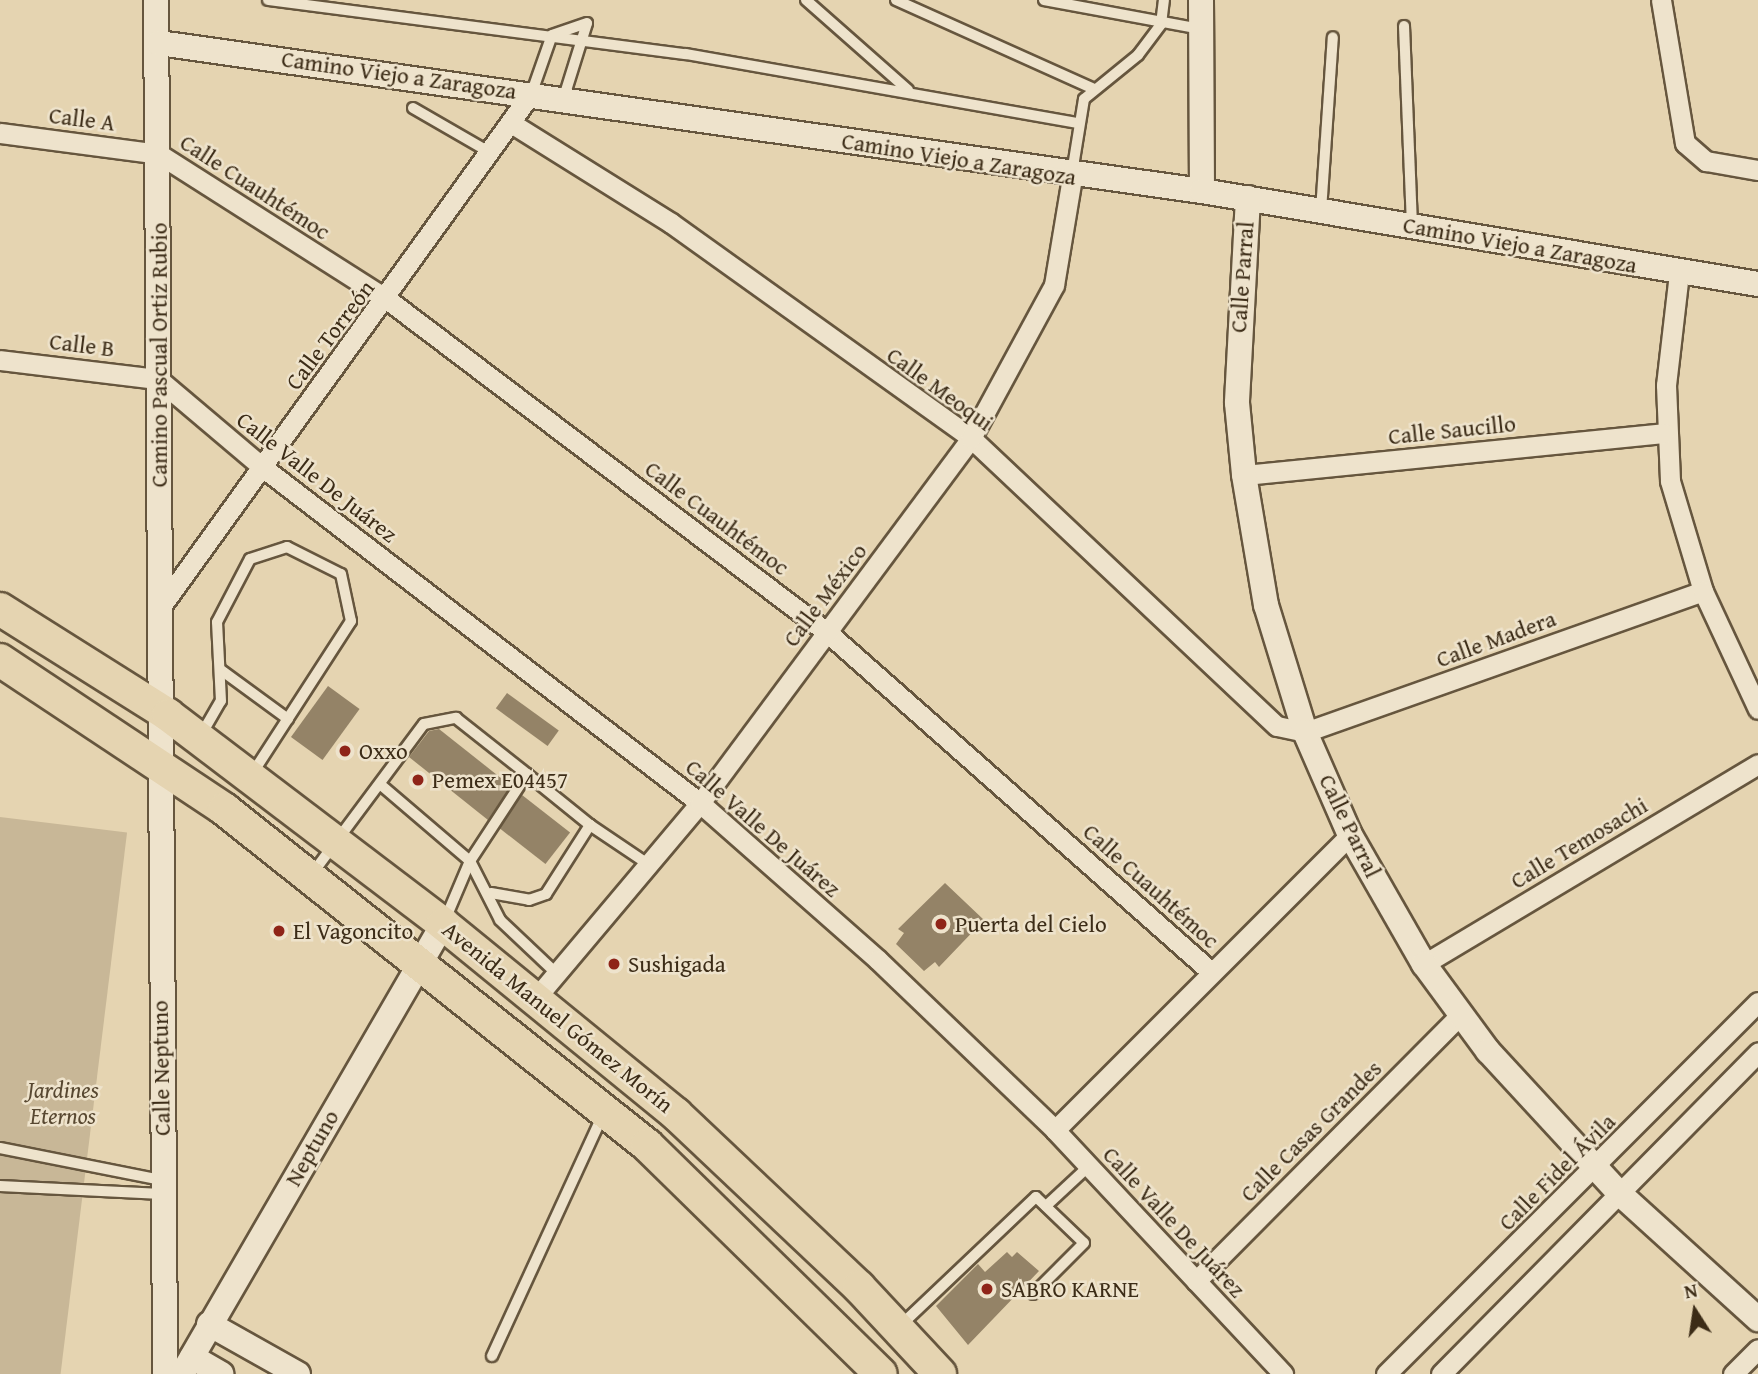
<!DOCTYPE html>
<meta charset="utf-8">
<style>
body{margin:0}
#map{position:relative;width:1758px;height:1374px;overflow:hidden;background:#e5d4b1;font-family:"Gentium Book Plus",serif}
div>[style]{position:absolute}
.green>*{inset:0;background:#c8b797;transform-origin:0 0}
.building>*{inset:0;background:#948367;transform-origin:0 0}
.roads{filter:drop-shadow(2px 0 #66563e) drop-shadow(-2px 0 #66563e) drop-shadow(0 2px #66563e) drop-shadow(0 -2px #66563e)}
.service>*{height:10px;margin:-5px;padding:0 5px;transform-origin:5px;border-radius:5px;background:#eee3cc}
.minor>*{height:19px;margin:-9.5px;padding:0 9.5px;transform-origin:9.5px;border-radius:9.5px;background:#eee3cc}
.tertiary>*{height:24px;margin:-12px;padding:0 12px;transform-origin:12px;border-radius:12px;background:#eee3cc}
.primary>*{height:32px;margin:-16px;padding:0 16px;transform-origin:16px;border-radius:16px;background:#e5d4b1}
.dots>*{width:19px;height:19px;translate:-50% -50%;box-sizing:border-box;border:4px solid #eee3cc;border-radius:50%}
span{translate:-50% -50%;white-space:nowrap;text-align:center;line-height:1.15;-webkit-text-stroke:5px #eee3cc;paint-order:stroke}
.street-label{font-size:23px;color:#3c2c17}
.poi-label{font-size:23px;color:#3c2c17}
.left{translate:0 -50%;text-align:left}
.park-label{font-size:23px;color:#584831;font-style:italic}
.north{position:absolute;left:1660px;top:1276px;width:70px;height:70px;-webkit-text-stroke:5px #eee3cc;paint-order:stroke;rotate:348deg;font-size:19px;font-weight:700;line-height:28px;text-align:center;color:#3c2c17}
.north::after{content:'';display:block;margin:auto;width:24px;height:32px;background:#3c2c17;clip-path:polygon(50% 0,100% 100%,50% 72%,0 100%)}
</style>
<div id="map">
<div class="green">
<i style="left:0;top:817px;width:128px;height:557px;rotate:7deg"></i>
</div>
<div class="building">
<i style="left:328px;top:686px;width:39px;height:63px;rotate:36deg"></i>
<i style="left:507px;top:693px;width:64px;height:19px;rotate:36deg"></i>
<i style="clip-path:polygon(439px 729px,511px 786px,488px 820px,409px 757px,429px 731px)"></i>
<i style="left:522px;top:795px;width:61px;height:40px;rotate:38deg"></i>
<i style="clip-path:polygon(945px 883px,984px 920px,939px 967px,935px 962px,924px 971px,896px 944px,904px 933px,898px 929px)"></i>
<i style="clip-path:polygon(1007px 1252px,1012px 1257px,1017px 1252px,1039px 1271px,968px 1345px,936px 1306px,978px 1264px,985px 1272px)"></i>
</div>
<div class="roads">
<div class="service">
<i style="left:268px;top:0;width:421px;rotate:7.4deg"></i>
<i style="left:686px;top:54px;width:396px;rotate:10deg"></i>
<i style="left:806px;top:0;width:136px;rotate:41.4deg"></i>
<i style="left:896px;top:0;width:215px;rotate:24.2deg"></i>
<i style="left:1044px;top:0;width:160px;rotate:10.5deg"></i>
<i style="left:1404px;top:26px;width:198px;rotate:87.7deg"></i>
<i style="left:532px;top:92px;width:60px;rotate:-70.7deg"></i>
<i style="left:552px;top:35px;width:37px;rotate:-19deg"></i>
<i style="left:564px;top:97px;width:77px;rotate:-72.7deg"></i>
<i style="left:413px;top:108px;width:90px;rotate:30deg"></i>
<i style="left:1072px;top:173px;width:75px;rotate:-80.8deg"></i>
<i style="left:1084px;top:99px;width:70px;rotate:-39.2deg"></i>
<i style="left:1138px;top:55px;width:39px;rotate:-53deg"></i>
<i style="left:1161px;top:24px;width:24px;rotate:-83deg"></i>
<i style="left:1321px;top:211px;width:174px;rotate:-86.1deg"></i>
<i style="left:221px;top:670px;width:83px;rotate:36.2deg"></i>
<i style="left:201px;top:735px;width:39px;rotate:-60deg"></i>
<i style="left:221px;top:701px;width:79px;rotate:-92.9deg"></i>
<i style="left:217px;top:622px;width:71px;rotate:-62.4deg"></i>
<i style="left:250px;top:559px;width:39px;rotate:-18deg"></i>
<i style="left:287px;top:547px;width:60px;rotate:26.6deg"></i>
<i style="left:341px;top:574px;width:48px;rotate:78deg"></i>
<i style="left:351px;top:621px;width:182px;rotate:122.9deg"></i>
<i style="left:381px;top:785px;width:117px;rotate:40.5deg"></i>
<i style="left:470px;top:861px;width:66px;rotate:63deg"></i>
<i style="left:500px;top:920px;width:77px;rotate:43.4deg"></i>
<i style="left:590px;top:825px;width:70px;rotate:33.9deg"></i>
<i style="left:312px;top:874px;width:187px;rotate:-53.3deg"></i>
<i style="left:424px;top:724px;width:33px;rotate:-11deg"></i>
<i style="left:456px;top:718px;width:90px;rotate:38.3deg"></i>
<i style="left:527px;top:774px;width:104px;rotate:123.2deg"></i>
<i style="left:470px;top:861px;width:64px;rotate:113deg"></i>
<i style="left:491px;top:893px;width:39px;rotate:10deg"></i>
<i style="left:529px;top:900px;width:18px;rotate:-19deg"></i>
<i style="left:546px;top:894px;width:82px;rotate:-57.5deg"></i>
<i style="left:590px;top:825px;width:81px;rotate:-141deg"></i>
<i style="left:0;top:1148px;width:165px;rotate:11.2deg"></i>
<i style="left:0;top:1186px;width:162px;rotate:2.8deg"></i>
<i style="left:1046px;top:1206px;width:59px;rotate:-42.9deg"></i>
<i style="left:901px;top:1325px;width:186px;rotate:-43.5deg"></i>
<i style="left:1036px;top:1197px;width:66px;rotate:43.8deg"></i>
<i style="left:1084px;top:1243px;width:72px;rotate:135deg"></i>
<i style="left:492px;top:1356px;width:265px;rotate:-65.3deg"></i>
</div>
<div class="minor">
<i style="left:1661px;top:0;width:145px;rotate:80.5deg"></i>
<i style="left:1685px;top:143px;width:28px;rotate:41deg"></i>
<i style="left:1706px;top:161px;width:53px;rotate:9.8deg"></i>
<i style="left:511px;top:123px;width:189px;rotate:32deg"></i>
<i style="left:671px;top:223px;width:369px;rotate:35.6deg"></i>
<i style="left:971px;top:438px;width:420px;rotate:43.3deg"></i>
<i style="left:1277px;top:726px;width:29px;rotate:12deg"></i>
<i style="left:1305px;top:732px;width:422px;rotate:-19.5deg"></i>
<i style="left:0;top:133px;width:160px;rotate:7.5deg"></i>
<i style="left:159px;top:154px;width:272px;rotate:32.5deg"></i>
<i style="left:388px;top:300px;width:552px;rotate:37.12deg"></i>
<i style="left:828px;top:633px;width:509px;rotate:41.49deg"></i>
<i style="left:1679px;top:273px;width:113px;rotate:96.6deg"></i>
<i style="left:1666px;top:385px;width:96px;rotate:87.6deg"></i>
<i style="left:1670px;top:481px;width:115px;rotate:73.3deg"></i>
<i style="left:1703px;top:591px;width:130px;rotate:65deg"></i>
<i style="left:0;top:360px;width:159px;rotate:6.9deg"></i>
<i style="left:158px;top:379px;width:135px;rotate:40.2deg"></i>
<i style="left:261px;top:466px;width:553px;rotate:37.51deg"></i>
<i style="left:700px;top:803px;width:237px;rotate:41.4deg"></i>
<i style="left:878px;top:960px;width:245px;rotate:43.8deg"></i>
<i style="left:1055px;top:1130px;width:334px;rotate:46.9deg"></i>
<i style="left:1244px;top:475px;width:422px;rotate:-5.7deg"></i>
<i style="left:162px;top:605px;width:633px;rotate:-54.2deg"></i>
<i style="left:1424px;top:964px;width:389px;rotate:-30.9deg"></i>
<i style="left:535px;top:999px;width:256px;rotate:-49.9deg"></i>
<i style="left:700px;top:803px;width:455px;rotate:-53.4deg"></i>
<i style="left:971px;top:438px;width:174px;rotate:-61.5deg"></i>
<i style="left:1054px;top:285px;width:109px;rotate:-80.5deg"></i>
<i style="left:1055px;top:1130px;width:417px;rotate:-45deg"></i>
<i style="left:1196px;top:1281px;width:375px;rotate:-45.2deg"></i>
<i style="left:1386px;top:1374px;width:526px;rotate:-45deg"></i>
<i style="left:1441px;top:1374px;width:452px;rotate:-45.4deg"></i>
<i style="left:1733px;top:1374px;width:35px;rotate:-45deg"></i>
</div>
<div class="tertiary">
<i style="left:156px;top:0;width:1374px;rotate:89.62deg"></i>
<i style="left:1201px;top:0;width:191px;rotate:89.7deg"></i>
<i style="left:159px;top:43px;width:1053px;rotate:8.08deg"></i>
<i style="left:1202px;top:191px;width:564px;rotate:9.5deg"></i>
<i style="left:1248px;top:198px;width:205px;rotate:93.1deg"></i>
<i style="left:1237px;top:403px;width:72px;rotate:84.4deg"></i>
<i style="left:1244px;top:475px;width:132px;rotate:80.4deg"></i>
<i style="left:1266px;top:605px;width:133px;rotate:72.9deg"></i>
<i style="left:1305px;top:732px;width:112px;rotate:66.4deg"></i>
<i style="left:1350px;top:835px;width:149px;rotate:60.2deg"></i>
<i style="left:1424px;top:964px;width:108px;rotate:53.7deg"></i>
<i style="left:1488px;top:1051px;width:193px;rotate:47.3deg"></i>
<i style="left:1619px;top:1193px;width:188px;rotate:42.2deg"></i>
<i style="left:209px;top:1324px;width:102px;rotate:29.3deg"></i>
<i style="left:192px;top:1357px;width:34px;rotate:30deg"></i>
<i style="left:182px;top:1374px;width:520px;rotate:-59.89deg"></i>
</div>
<div class="primary">
<i style="left:0;top:609px;width:199px;rotate:32.2deg"></i>
<i style="left:168px;top:715px;width:345px;rotate:37.2deg"></i>
<i style="left:443px;top:924px;width:301px;rotate:39.2deg"></i>
<i style="left:676px;top:1114px;width:252px;rotate:43.4deg"></i>
<i style="left:859px;top:1287px;width:119px;rotate:47deg"></i>
<i style="left:0;top:660px;width:269px;rotate:33.6deg"></i>
<i style="left:224px;top:809px;width:540px;rotate:38.46deg"></i>
<i style="left:647px;top:1145px;width:327px;rotate:44.4deg"></i>
</div>
</div>
<div class="dots">
<i style="left:345px;top:751px;background:#8f2418"></i>
<i style="left:418px;top:780px;background:#8f2418"></i>
<i style="left:941px;top:924px;background:#8f2418"></i>
<i style="left:279px;top:931px;background:#8f2418"></i>
<i style="left:614px;top:964px;background:#8f2418"></i>
<i style="left:987px;top:1289px;background:#8f2418"></i>
</div>
<div class="street-label">
<span style="left:399px;top:75px;rotate:8deg">Camino Viejo a Zaragoza</span>
<span style="left:82px;top:119px;rotate:7deg">Calle A</span>
<span style="left:959px;top:159px;rotate:9deg">Camino Viejo a Zaragoza</span>
<span style="left:255px;top:187px;rotate:33deg">Calle Cuauhtémoc</span>
<span style="left:1520px;top:245px;rotate:10deg">Camino Viejo a Zaragoza</span>
<span style="left:1242px;top:277px;rotate:-86deg">Calle Parral</span>
<span style="left:330px;top:335px;rotate:-53deg">Calle Torreón</span>
<span style="left:82px;top:345px;rotate:7deg">Calle B</span>
<span style="left:159px;top:355px;rotate:-90deg">Camino Pascual Ortiz Rubio</span>
<span style="left:940px;top:389px;rotate:36deg">Calle Meoqui</span>
<span style="left:1452px;top:430px;rotate:-6deg">Calle Saucillo</span>
<span style="left:317px;top:477px;rotate:38deg">Calle Valle De Juárez</span>
<span style="left:717px;top:518px;rotate:37deg">Calle Cuauhtémoc</span>
<span style="left:825px;top:595px;rotate:-53deg">Calle México</span>
<span style="left:1496px;top:639px;rotate:-20deg">Calle Madera</span>
<span style="left:1350px;top:826px;rotate:64deg">Calle Parral</span>
<span style="left:763px;top:828px;rotate:41deg">Calle Valle De Juárez</span>
<span style="left:1579px;top:843px;rotate:-31deg">Calle Temosachi</span>
<span style="left:1151px;top:886px;rotate:42deg">Calle Cuauhtémoc</span>
<span style="left:558px;top:1017px;rotate:39deg">Avenida Manuel Gómez Morín</span>
<span style="left:161px;top:1068px;rotate:-91deg">Calle Neptuno</span>
<span style="left:1311px;top:1131px;rotate:-45deg">Calle Casas Grandes</span>
<span style="left:312px;top:1148px;rotate:-60deg">Neptuno</span>
<span style="left:1557px;top:1172px;rotate:-45deg">Calle Fidel Ávila</span>
<span style="left:1174px;top:1222px;rotate:47deg">Calle Valle De Juárez</span>
</div>
<div class="poi-label">
<span class="left" style="left:359px;top:751px">Oxxo</span>
<span class="left" style="left:432px;top:780px">Pemex E04457</span>
<span class="left" style="left:955px;top:924px">Puerta del Cielo</span>
<span class="left" style="left:293px;top:931px">El Vagoncito</span>
<span class="left" style="left:628px;top:964px">Sushigada</span>
<span class="left" style="left:1001px;top:1289px">SABRO KARNE</span>
</div>
<div class="park-label">
<span style="left:63px;top:1103px">Jardines<br>Eternos</span>
</div>
<div class="north">N</div>
</div>
